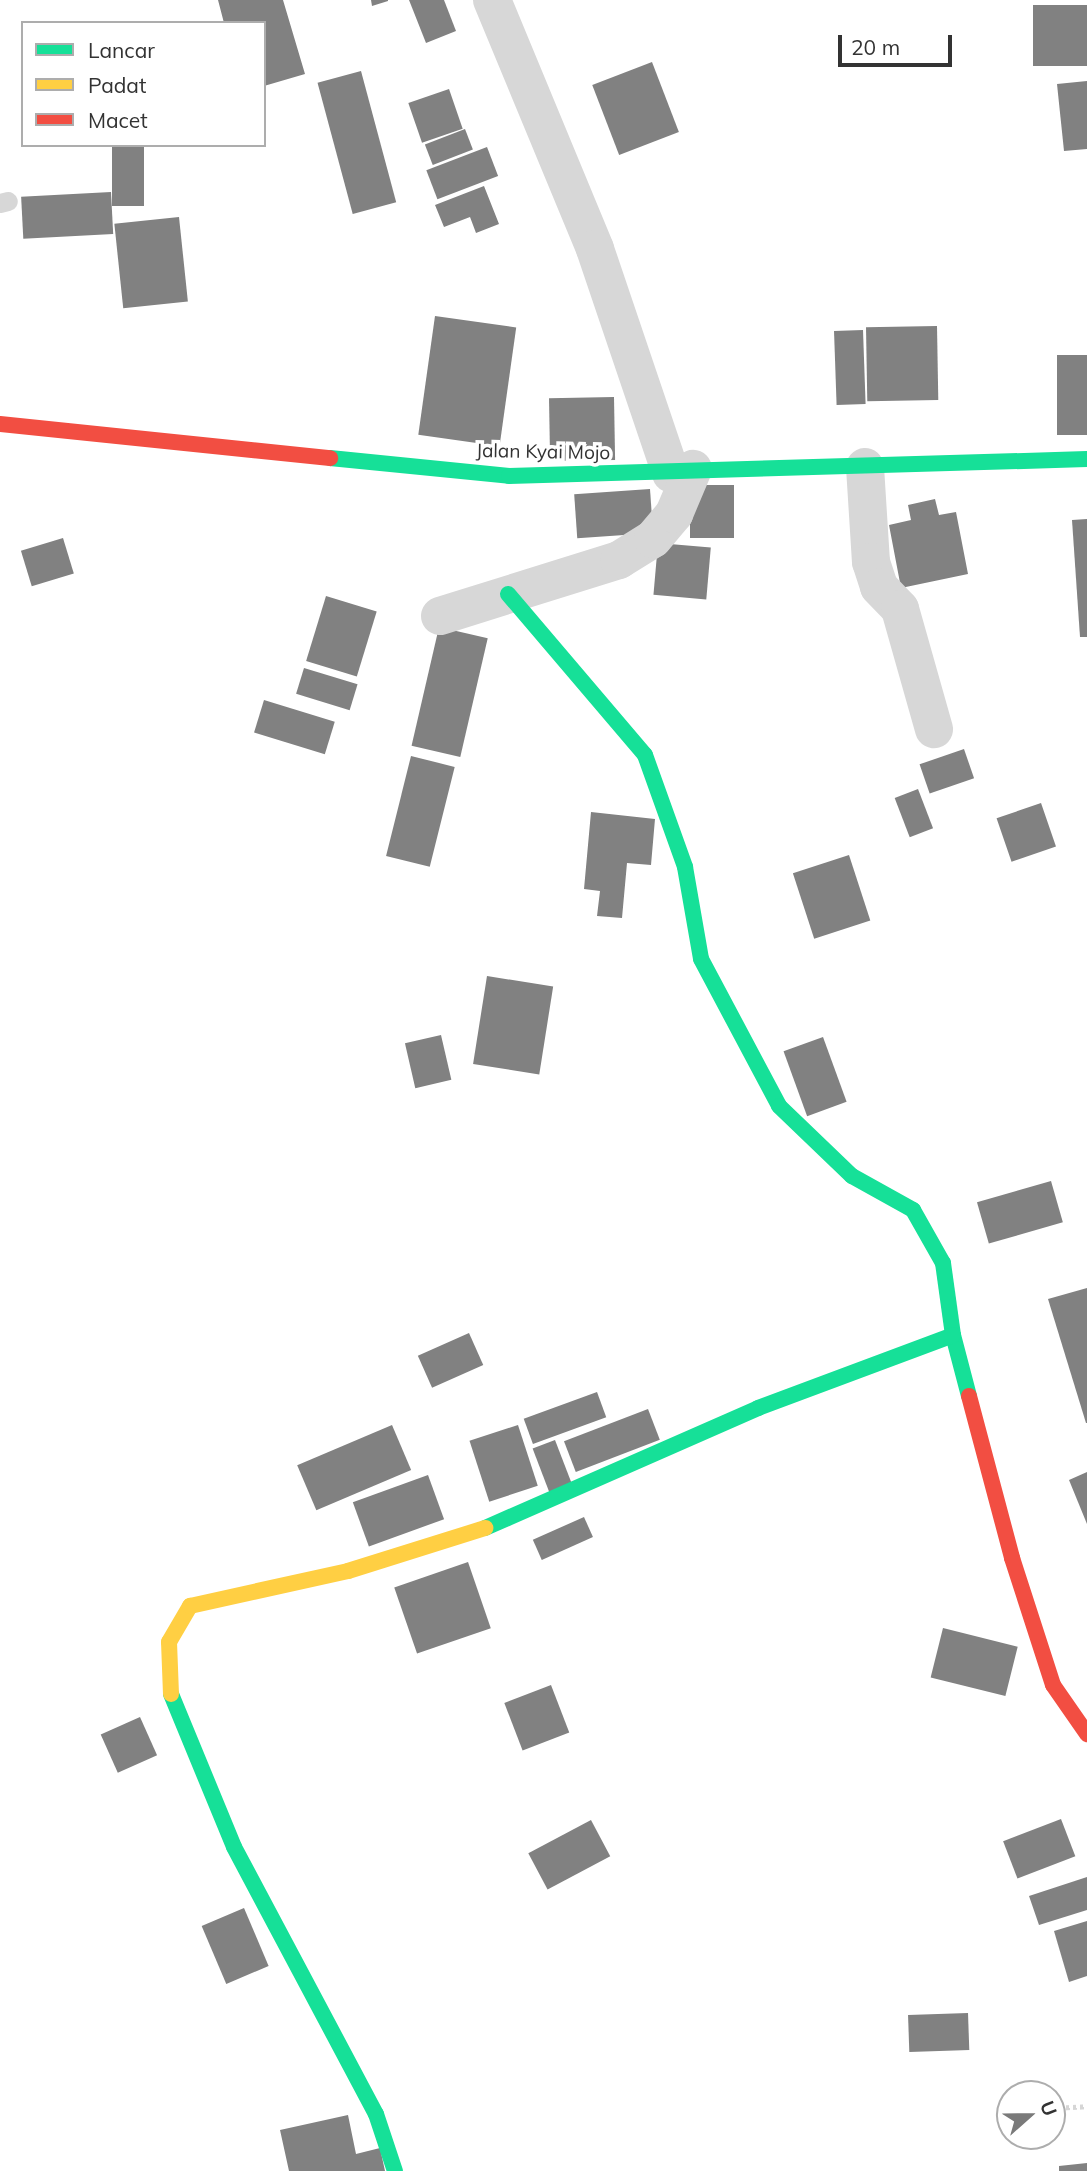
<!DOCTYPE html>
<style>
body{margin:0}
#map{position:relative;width:1087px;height:2171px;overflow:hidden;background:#fff;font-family:Mulish,sans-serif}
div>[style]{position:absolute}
.building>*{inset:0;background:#818181;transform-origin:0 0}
.path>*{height:4.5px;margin-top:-2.25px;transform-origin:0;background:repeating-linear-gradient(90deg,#d6d6d6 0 3.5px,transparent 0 7px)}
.lane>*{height:19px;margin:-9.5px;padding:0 9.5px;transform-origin:9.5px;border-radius:9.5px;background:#d7d7d7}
.street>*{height:38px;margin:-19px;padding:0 19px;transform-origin:19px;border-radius:19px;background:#d7d7d7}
.fast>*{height:16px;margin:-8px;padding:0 8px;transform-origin:8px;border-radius:8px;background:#16e098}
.slow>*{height:16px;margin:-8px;padding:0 8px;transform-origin:8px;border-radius:8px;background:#ffcf43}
.jam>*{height:16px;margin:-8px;padding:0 8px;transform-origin:8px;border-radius:8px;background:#f24e42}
span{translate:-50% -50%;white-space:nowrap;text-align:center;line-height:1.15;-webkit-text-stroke:7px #fff;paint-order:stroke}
.street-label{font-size:19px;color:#333}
.legend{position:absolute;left:21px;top:21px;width:245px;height:126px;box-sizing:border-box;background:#fff;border:2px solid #adadad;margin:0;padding:9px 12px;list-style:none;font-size:21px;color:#333}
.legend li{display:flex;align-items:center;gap:14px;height:35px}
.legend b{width:35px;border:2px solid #adadad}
.north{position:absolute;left:996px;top:2080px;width:70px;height:70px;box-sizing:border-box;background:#fff;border:2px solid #adadad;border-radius:50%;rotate:69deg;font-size:19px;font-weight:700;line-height:28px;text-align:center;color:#333}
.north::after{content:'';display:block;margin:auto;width:24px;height:32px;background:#7a7a7a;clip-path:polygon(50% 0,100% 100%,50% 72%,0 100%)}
.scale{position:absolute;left:838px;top:35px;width:114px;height:32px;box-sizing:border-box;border:4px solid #333;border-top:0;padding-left:9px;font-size:21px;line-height:24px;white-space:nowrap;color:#333;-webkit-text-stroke:5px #fff;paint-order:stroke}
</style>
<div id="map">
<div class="building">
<i style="clip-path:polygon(218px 0,283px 0,305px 74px,264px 86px,264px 23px,224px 23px)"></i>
<i style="clip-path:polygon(371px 0,388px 0,388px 1px,372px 6px)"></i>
<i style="clip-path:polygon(409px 0,444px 0,456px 31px,426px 43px)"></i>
<i style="left:1087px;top:5px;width:61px;height:54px;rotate:90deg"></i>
<i style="left:652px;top:62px;width:75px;height:64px;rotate:69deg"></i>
<i style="left:361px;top:71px;width:136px;height:45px;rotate:75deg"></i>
<i style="clip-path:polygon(1087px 81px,1087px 149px,1064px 151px,1057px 84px)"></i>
<i style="left:449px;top:89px;width:42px;height:43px;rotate:71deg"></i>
<i style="left:465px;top:129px;width:22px;height:43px;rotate:69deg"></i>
<i style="left:112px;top:145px;width:32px;height:61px"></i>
<i style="left:487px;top:147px;width:31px;height:65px;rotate:69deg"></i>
<i style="clip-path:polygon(484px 186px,499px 224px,476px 233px,470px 217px,444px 227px,435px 205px)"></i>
<i style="left:111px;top:192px;width:42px;height:90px;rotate:87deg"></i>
<i style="left:179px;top:217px;width:85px;height:65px;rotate:84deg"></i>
<i style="left:435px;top:316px;width:82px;height:120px;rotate:8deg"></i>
<i style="left:937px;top:326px;width:74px;height:71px;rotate:89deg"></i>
<i style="left:863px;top:330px;width:74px;height:29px;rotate:88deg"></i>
<i style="left:1087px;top:355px;width:80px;height:30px;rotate:90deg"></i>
<i style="left:614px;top:397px;width:63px;height:65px;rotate:89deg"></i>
<i style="left:690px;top:485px;width:44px;height:53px"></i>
<i style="left:650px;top:489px;width:44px;height:76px;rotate:86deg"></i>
<i style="clip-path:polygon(935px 499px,939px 515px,956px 512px,968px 574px,901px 588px,889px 525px,911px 520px,908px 505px)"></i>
<i style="clip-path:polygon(1087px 519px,1087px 637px,1080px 637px,1072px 520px)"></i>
<i style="left:63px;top:538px;width:37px;height:44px;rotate:73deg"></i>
<i style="left:658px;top:543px;width:53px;height:52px;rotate:5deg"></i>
<i style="left:326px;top:596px;width:53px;height:68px;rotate:17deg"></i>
<i style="left:439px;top:627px;width:50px;height:122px;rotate:13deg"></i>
<i style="left:304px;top:668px;width:56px;height:27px;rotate:17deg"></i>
<i style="left:264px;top:700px;width:74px;height:34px;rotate:17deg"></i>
<i style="left:964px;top:749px;width:31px;height:47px;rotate:71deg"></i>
<i style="left:411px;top:756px;width:45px;height:103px;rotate:14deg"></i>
<i style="left:918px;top:789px;width:42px;height:25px;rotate:69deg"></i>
<i style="left:1041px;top:803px;width:46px;height:47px;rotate:71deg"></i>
<i style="clip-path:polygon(591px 812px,655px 819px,651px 865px,627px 863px,622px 918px,597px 916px,600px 891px,584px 889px)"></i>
<i style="left:849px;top:855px;width:69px;height:59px;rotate:72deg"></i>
<i style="left:487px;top:976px;width:67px;height:89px;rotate:9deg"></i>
<i style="left:441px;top:1035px;width:46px;height:37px;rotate:77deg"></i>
<i style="left:823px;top:1037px;width:69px;height:42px;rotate:70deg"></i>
<i style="left:1051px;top:1181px;width:43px;height:77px;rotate:74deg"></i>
<i style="clip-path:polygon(1087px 1288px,1087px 1423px,1086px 1423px,1048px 1299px)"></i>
<i style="left:469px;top:1333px;width:35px;height:56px;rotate:66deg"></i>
<i style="left:597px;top:1392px;width:27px;height:78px;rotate:70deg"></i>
<i style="left:648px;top:1409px;width:33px;height:90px;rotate:69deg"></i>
<i style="left:392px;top:1425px;width:49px;height:103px;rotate:67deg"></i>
<i style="left:518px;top:1425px;width:64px;height:51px;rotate:72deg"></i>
<i style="left:555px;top:1440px;width:48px;height:24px;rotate:69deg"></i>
<i style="clip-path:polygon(1087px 1472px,1087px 1524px,1069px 1480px)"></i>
<i style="left:428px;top:1475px;width:47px;height:80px;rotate:70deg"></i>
<i style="left:584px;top:1517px;width:22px;height:56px;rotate:66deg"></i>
<i style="left:468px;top:1562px;width:70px;height:78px;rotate:71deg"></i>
<i style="left:943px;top:1628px;width:77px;height:51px;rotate:14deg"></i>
<i style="left:551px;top:1685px;width:51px;height:50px;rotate:69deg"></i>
<i style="left:140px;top:1717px;width:42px;height:43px;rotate:66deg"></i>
<i style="left:1061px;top:1819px;width:40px;height:62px;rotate:69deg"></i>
<i style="left:591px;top:1820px;width:41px;height:71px;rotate:62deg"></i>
<i style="clip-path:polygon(1087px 1877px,1087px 1910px,1039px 1925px,1029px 1896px)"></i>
<i style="left:244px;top:1908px;width:63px;height:46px;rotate:67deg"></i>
<i style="clip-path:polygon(1087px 1921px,1087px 1976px,1069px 1982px,1054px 1931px)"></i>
<i style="left:968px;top:2013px;width:37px;height:60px;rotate:88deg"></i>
<i style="clip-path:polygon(348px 2115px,356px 2154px,380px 2148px,385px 2171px,289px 2171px,280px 2130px)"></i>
<i style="clip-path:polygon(1087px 2163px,1087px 2171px,1059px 2171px,1059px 2166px)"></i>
</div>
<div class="path">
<i style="left:1052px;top:2108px;width:35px;rotate:-3deg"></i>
</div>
<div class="lane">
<i style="left:0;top:203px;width:8px;rotate:-14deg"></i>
</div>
<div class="street">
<i style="left:492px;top:0;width:269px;rotate:67.5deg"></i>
<i style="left:595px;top:249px;width:237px;rotate:71.3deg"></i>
<i style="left:865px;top:467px;width:95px;rotate:86.4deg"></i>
<i style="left:871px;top:562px;width:26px;rotate:72deg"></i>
<i style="left:879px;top:587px;width:30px;rotate:46deg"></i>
<i style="left:900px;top:609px;width:125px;rotate:74.2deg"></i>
<i style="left:440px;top:616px;width:188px;rotate:-17.4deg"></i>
<i style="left:619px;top:560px;width:40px;rotate:-32deg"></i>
<i style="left:653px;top:539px;width:33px;rotate:-50deg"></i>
<i style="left:674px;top:514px;width:49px;rotate:-67.1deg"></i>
</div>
<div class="fast">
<i style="left:330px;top:458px;width:180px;rotate:5.7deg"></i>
<i style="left:509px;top:476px;width:578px;rotate:-1.68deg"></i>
<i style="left:508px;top:594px;width:211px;rotate:49.6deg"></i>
<i style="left:645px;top:755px;width:119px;rotate:70.3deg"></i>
<i style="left:685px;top:867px;width:93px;rotate:80.1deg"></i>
<i style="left:701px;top:959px;width:166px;rotate:62deg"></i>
<i style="left:779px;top:1106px;width:101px;rotate:43.8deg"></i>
<i style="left:852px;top:1176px;width:70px;rotate:29.1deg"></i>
<i style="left:913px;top:1210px;width:61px;rotate:60.5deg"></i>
<i style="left:943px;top:1263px;width:73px;rotate:82.1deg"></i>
<i style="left:953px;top:1335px;width:63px;rotate:75.3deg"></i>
<i style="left:485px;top:1528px;width:298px;rotate:-23.7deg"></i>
<i style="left:758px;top:1408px;width:208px;rotate:-20.5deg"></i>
<i style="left:171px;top:1694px;width:165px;rotate:67.6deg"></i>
<i style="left:234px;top:1847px;width:302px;rotate:62deg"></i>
<i style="left:376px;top:2114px;width:60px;rotate:71.6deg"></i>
</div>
<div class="slow">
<i style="left:171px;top:1694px;width:52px;rotate:-92.2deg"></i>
<i style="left:169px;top:1642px;width:42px;rotate:-59.7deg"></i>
<i style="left:190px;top:1606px;width:162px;rotate:-12.5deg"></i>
<i style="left:348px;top:1571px;width:144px;rotate:-17.4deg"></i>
</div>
<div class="jam">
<i style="left:0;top:424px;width:332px;rotate:5.9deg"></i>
<i style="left:969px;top:1396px;width:168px;rotate:75.1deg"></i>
<i style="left:1012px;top:1558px;width:133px;rotate:72.1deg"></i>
<i style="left:1053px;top:1685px;width:60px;rotate:55.2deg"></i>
</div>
<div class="street-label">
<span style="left:543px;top:452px;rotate:1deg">Jalan Kyai Mojo</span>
</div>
<ul class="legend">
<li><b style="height:9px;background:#16e098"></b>Lancar</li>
<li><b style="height:9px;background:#ffcf43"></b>Padat</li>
<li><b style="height:9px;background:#f24e42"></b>Macet</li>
</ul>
<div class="north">U</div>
<div class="scale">20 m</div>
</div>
